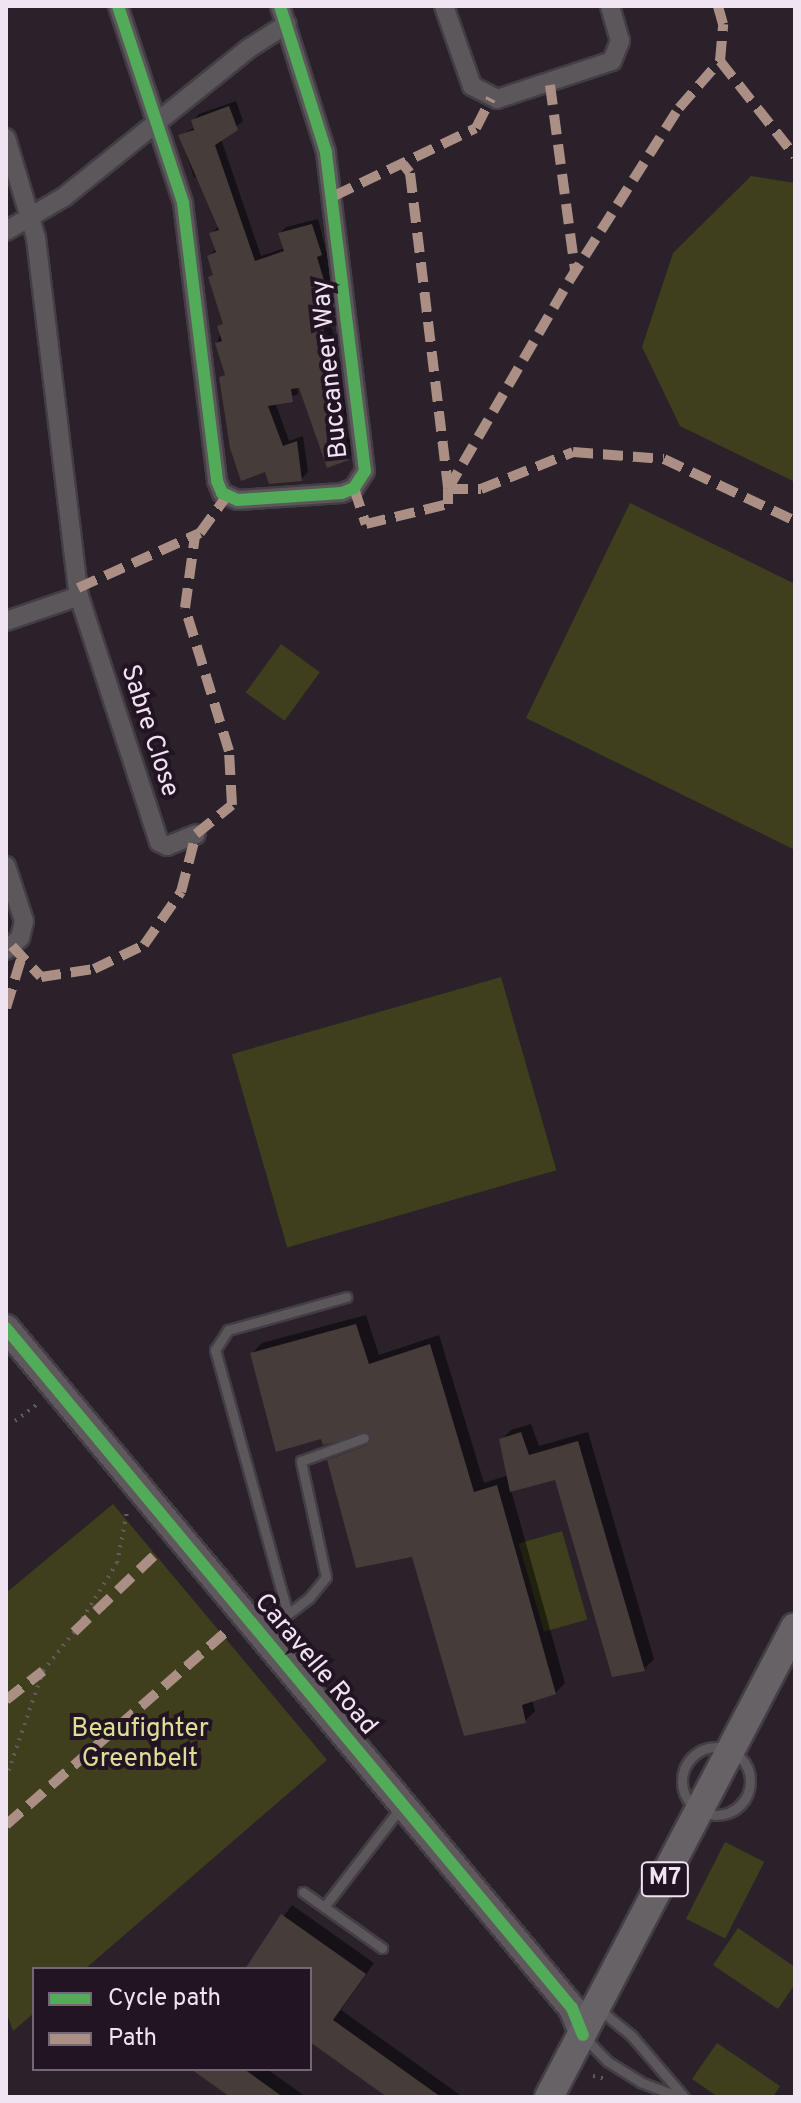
<!DOCTYPE html>
<style>
body{margin:0}
#map{position:relative;width:801px;height:2103px;overflow:hidden;background:#2a212a;font-family:Overpass,sans-serif}
div>[style]{position:absolute}
.green>*{inset:0;background:#3f3f1e;transform-origin:0 0}
.shadow>*{inset:0;background:#0007}
.building>*{inset:0;background:#463c3a}
.path>*{height:4px;margin-top:-2px;transform-origin:0;background:repeating-linear-gradient(90deg,#605c60 0 2px,transparent 0 8px)}
.roads{filter:drop-shadow(2px 0 #453d45) drop-shadow(-2px 0 #453d45) drop-shadow(0 2px #453d45) drop-shadow(0 -2px #453d45)}
.lane>*{height:9px;margin:-4.5px;padding:0 4.5px;transform-origin:4.5px;border-radius:4.5px;background:#5b575b}
.lane>.ring{margin:-4.5px;padding:0;box-sizing:content-box;background:none;border:9px solid #5b575b;border-radius:50%}
.street>*{height:18px;margin:-9px;padding:0 9px;transform-origin:9px;border-radius:9px;background:#5b575b}
.secondary>*{height:26px;margin:-13px;padding:0 13px;transform-origin:13px;border-radius:13px;background:#5f595e}
.primary>*{height:28px;margin:-14px;padding:0 14px;transform-origin:14px;border-radius:14px;background:#666266}
.quiet>*{height:10px;margin-top:-5px;transform-origin:0;background:repeating-linear-gradient(90deg,#ac8f84 0 20px,transparent 0 30px)}
.cycleway>*{height:12px;margin:-6px;padding:0 6px;transform-origin:6px;border-radius:6px;background:#51ab58}
span{translate:-50% -50%;white-space:nowrap;text-align:center;line-height:1.15;-webkit-text-stroke:8px #231424;paint-order:stroke}
.shield-label span{padding:2px 6px;background:#231424;border:2px solid;border-radius:6px;-webkit-text-stroke-width:0}
.shield-label{font-size:24px;color:#efe5f0;font-weight:700}
.street-label{font-size:26px;color:#efe5f0}
.park-label{font-size:26px;color:#dbe095}
.frame{position:absolute;inset:0;border:8px solid #efe5f0;pointer-events:none}
.legend{position:absolute;left:32px;top:1967px;width:280px;height:104px;box-sizing:border-box;background:#231424;border:2px solid #756876;margin:0;padding:10px 14px;list-style:none;font-size:24px;color:#efe5f0}
.legend li{display:flex;align-items:center;gap:16px;height:40px}
.legend b{width:40px;border:2px solid #756876}
</style>
<div id="map">
<div class="green">
<i style="clip-path:polygon(751px 176px,795px 183px,795px 482px,680px 426px,642px 347px,673px 253px)"></i>
<i style="clip-path:polygon(630px 503px,795px 584px,795px 850px,526px 718px)"></i>
<i style="left:281px;top:644px;width:48px;height:60px;rotate:36deg"></i>
<i style="left:501px;top:977px;width:201px;height:280px;rotate:74deg"></i>
<i style="clip-path:polygon(113px 1504px,327px 1760px,85px 1969px,34px 1969px,34px 2013px,13px 2031px,6px 2011px,6px 1593px)"></i>
<i style="left:562px;top:1531px;width:92px;height:45px;rotate:74deg"></i>
<i style="left:725px;top:1842px;width:44px;height:86px;rotate:27deg"></i>
<i style="clip-path:polygon(738px 1928px,795px 1967px,795px 1984px,778px 2009px,713px 1965px)"></i>
<i style="clip-path:polygon(717px 2043px,780px 2086px,773px 2097px,718px 2097px,692px 2079px)"></i>
</div>
<div class="shadow">
<i style="clip-path:polygon(236px 101px,243px 121px,221px 139px,261px 256px,285px 248px,280px 233px,286px 227px,318px 219px,337px 295px,323px 304px,338px 347px,329px 354px,349px 414px,344px 420px,354px 452px,348px 459px,297px 380px,298px 394px,275px 402px,289px 441px,303px 436px,308px 472px,301px 479px,221px 378px,227px 372px,217px 344px,224px 321px,210px 278px,215px 273px,209px 256px,217px 248px,212px 233px,218px 227px,204px 181px,194px 177px,180px 136px,195px 127px,193px 120px,199px 114px)"></i>
<i style="clip-path:polygon(366px 1315px,379px 1355px,439px 1335px,484px 1483px,509px 1475px,501px 1440px,511px 1430px,531px 1424px,539px 1446px,588px 1432px,654px 1659px,644px 1669px,556px 1478px,511px 1490px,565px 1683px,555px 1693px,532px 1700px,535px 1711px,525px 1721px,413px 1554px,329px 1460px,339px 1450px,370px 1439px,372px 1430px,252px 1353px,262px 1343px)"></i>
<i style="clip-path:polygon(292px 1905px,374px 1963px,341px 2010px,463px 2097px,381px 2097px,384px 2093px,310px 2040px,310px 1969px,246px 1969px)"></i>
<i style="clip-path:polygon(194px 2069px,267px 2069px,306px 2097px,233px 2097px)"></i>
</div>
<div class="building">
<i style="clip-path:polygon(229px 106px,238px 130px,215px 145px,255px 261px,284px 251px,278px 233px,312px 224px,322px 255px,317px 257px,331px 304px,316px 309px,333px 355px,322px 359px,344px 423px,338px 425px,349px 460px,327px 468px,299px 388px,291px 389px,293px 402px,268px 406px,283px 446px,297px 441px,302px 481px,269px 484px,265px 472px,241px 481px,230px 448px,219px 377px,225px 375px,215px 343px,222px 341px,217px 326px,223px 324px,208px 277px,213px 275px,207px 256px,216px 252px,209px 233px,219px 230px,178px 135px,194px 130px,191px 120px)"></i>
<i style="clip-path:polygon(356px 1324px,369px 1364px,430px 1344px,474px 1492px,497px 1485px,556px 1694px,522px 1705px,526px 1723px,464px 1736px,412px 1557px,356px 1568px,327px 1460px,367px 1445px,369px 1433px,323px 1445px,321px 1439px,276px 1452px,250px 1353px)"></i>
<i style="clip-path:polygon(521px 1432px,529px 1455px,578px 1441px,645px 1671px,612px 1677px,555px 1480px,510px 1492px,499px 1439px)"></i>
<i style="clip-path:polygon(281px 1914px,366px 1974px,333px 2020px,441px 2097px,387px 2097px,310px 2042px,310px 1969px,245px 1969px)"></i>
<i style="clip-path:polygon(191px 2069px,244px 2069px,283px 2097px,230px 2097px)"></i>
</div>
<div class="path">
<i style="left:15px;top:1421px;width:30px;rotate:-37deg"></i>
<i style="left:6px;top:1778px;width:113px;rotate:-70.9deg"></i>
<i style="left:43px;top:1671px;width:50px;rotate:-51.5deg"></i>
<i style="left:74px;top:1632px;width:81px;rotate:-58.1deg"></i>
<i style="left:117px;top:1563px;width:52px;rotate:-78.9deg"></i>
<i style="left:593px;top:2076px;width:13px;rotate:13deg"></i>
</div>
<div class="roads">
<div class="lane">
<i style="left:287px;top:1611px;width:271px;rotate:-105.4deg"></i>
<i style="left:215px;top:1350px;width:24px;rotate:-57deg"></i>
<i style="left:228px;top:1330px;width:123px;rotate:-15.6deg"></i>
<i style="left:263px;top:1633px;width:58px;rotate:-37.3deg"></i>
<i style="left:309px;top:1598px;width:27px;rotate:-51deg"></i>
<i style="left:326px;top:1577px;width:119px;rotate:-102.2deg"></i>
<i style="left:301px;top:1461px;width:67px;rotate:-20.1deg"></i>
<i class="ring" style="left:682px;top:1747px;width:59px;height:59px"></i>
<i style="left:303px;top:1892px;width:97px;rotate:35.3deg"></i>
<i style="left:324px;top:1907px;width:126px;rotate:-52.4deg"></i>
<i style="left:600px;top:2010px;width:40px;rotate:39deg"></i>
<i style="left:631px;top:2035px;width:82px;rotate:49.5deg"></i>
<i style="left:583px;top:2036px;width:35px;rotate:46deg"></i>
<i style="left:607px;top:2061px;width:39px;rotate:32deg"></i>
<i style="left:640px;top:2082px;width:43px;rotate:20.6deg"></i>
</div>
<div class="street">
<i style="left:118px;top:6px;width:207px;rotate:71.7deg"></i>
<i style="left:183px;top:203px;width:280px;rotate:83deg"></i>
<i style="left:217px;top:481px;width:13px;rotate:67deg"></i>
<i style="left:222px;top:493px;width:17px;rotate:24deg"></i>
<i style="left:238px;top:500px;width:104px;rotate:-3.9deg"></i>
<i style="left:342px;top:493px;width:13px;rotate:-23deg"></i>
<i style="left:354px;top:488px;width:20px;rotate:-57deg"></i>
<i style="left:365px;top:471px;width:321px;rotate:-97deg"></i>
<i style="left:326px;top:152px;width:153px;rotate:-107.5deg"></i>
<i style="left:444px;top:6px;width:85px;rotate:70.7deg"></i>
<i style="left:472px;top:86px;width:28px;rotate:27deg"></i>
<i style="left:497px;top:99px;width:121px;rotate:-18.3deg"></i>
<i style="left:612px;top:61px;width:22px;rotate:-68deg"></i>
<i style="left:620px;top:41px;width:36px;rotate:-106deg"></i>
<i style="left:6px;top:138px;width:104px;rotate:73.3deg"></i>
<i style="left:36px;top:238px;width:361px;rotate:83.2deg"></i>
<i style="left:79px;top:596px;width:259px;rotate:72deg"></i>
<i style="left:159px;top:842px;width:9px;rotate:27deg"></i>
<i style="left:167px;top:846px;width:31px;rotate:-22deg"></i>
<i style="left:6px;top:231px;width:67px;rotate:-30.4deg"></i>
<i style="left:64px;top:197px;width:236px;rotate:-38.8deg"></i>
<i style="left:248px;top:49px;width:46px;rotate:-32.7deg"></i>
<i style="left:6px;top:621px;width:77px;rotate:-18.9deg"></i>
<i style="left:6px;top:866px;width:58px;rotate:71.9deg"></i>
<i style="left:24px;top:921px;width:17px;rotate:103deg"></i>
<i style="left:20px;top:938px;width:18px;rotate:139deg"></i>
</div>
<div class="secondary">
<i style="left:6px;top:1328px;width:885px;rotate:50.23deg"></i>
<i style="left:572px;top:2008px;width:29px;rotate:68deg"></i>
</div>
<div class="primary">
<i style="left:549px;top:2097px;width:530px;rotate:-62.37deg"></i>
</div>
</div>
<div class="quiet">
<i style="left:720px;top:61px;width:121px;rotate:51.7deg"></i>
<i style="left:550px;top:85px;width:188px;rotate:82.3deg"></i>
<i style="left:403px;top:164px;width:11px;rotate:52deg"></i>
<i style="left:410px;top:173px;width:318px;rotate:83.1deg"></i>
<i style="left:448px;top:489px;width:33px"></i>
<i style="left:481px;top:489px;width:99px;rotate:-21.9deg"></i>
<i style="left:573px;top:452px;width:91px;rotate:4.4deg"></i>
<i style="left:664px;top:459px;width:145px;rotate:25.3deg"></i>
<i style="left:334px;top:196px;width:157px;rotate:-25.6deg"></i>
<i style="left:476px;top:128px;width:33px;rotate:-63deg"></i>
<i style="left:354px;top:488px;width:38px;rotate:72deg"></i>
<i style="left:366px;top:524px;width:84px;rotate:-13.7deg"></i>
<i style="left:448px;top:504px;width:15px;rotate:-90deg"></i>
<i style="left:448px;top:489px;width:241px;rotate:-59.8deg"></i>
<i style="left:569px;top:281px;width:205px;rotate:-57.6deg"></i>
<i style="left:679px;top:108px;width:62px;rotate:-48.9deg"></i>
<i style="left:720px;top:61px;width:37px;rotate:-85deg"></i>
<i style="left:723px;top:24px;width:19px;rotate:-106deg"></i>
<i style="left:78px;top:588px;width:134px;rotate:-24.3deg"></i>
<i style="left:200px;top:533px;width:44px;rotate:-54.2deg"></i>
<i style="left:12px;top:946px;width:42px;rotate:46.9deg"></i>
<i style="left:41px;top:977px;width:54px;rotate:-8.6deg"></i>
<i style="left:94px;top:969px;width:55px;rotate:-25.6deg"></i>
<i style="left:144px;top:945px;width:65px;rotate:-55.1deg"></i>
<i style="left:181px;top:892px;width:60px;rotate:-75.5deg"></i>
<i style="left:196px;top:834px;width:46px;rotate:-38.9deg"></i>
<i style="left:232px;top:805px;width:54px;rotate:-93.2deg"></i>
<i style="left:229px;top:751px;width:150px;rotate:-107.1deg"></i>
<i style="left:185px;top:608px;width:73px;rotate:-82.1deg"></i>
<i style="left:6px;top:1008px;width:54px;rotate:-72.9deg"></i>
<i style="left:74px;top:1632px;width:119px;rotate:-43.6deg"></i>
<i style="left:6px;top:1700px;width:47px;rotate:-38.1deg"></i>
<i style="left:6px;top:1825px;width:294px;rotate:-41.3deg"></i>
</div>
<div class="cycleway">
<i style="left:118px;top:6px;width:207px;rotate:71.7deg"></i>
<i style="left:183px;top:203px;width:280px;rotate:83deg"></i>
<i style="left:217px;top:481px;width:13px;rotate:67deg"></i>
<i style="left:222px;top:493px;width:17px;rotate:24deg"></i>
<i style="left:238px;top:500px;width:104px;rotate:-3.9deg"></i>
<i style="left:342px;top:493px;width:13px;rotate:-23deg"></i>
<i style="left:354px;top:488px;width:20px;rotate:-57deg"></i>
<i style="left:365px;top:471px;width:321px;rotate:-97deg"></i>
<i style="left:326px;top:152px;width:153px;rotate:-107.5deg"></i>
<i style="left:6px;top:1328px;width:885px;rotate:50.23deg"></i>
<i style="left:572px;top:2008px;width:29px;rotate:68deg"></i>
</div>
<div class="shield-label">
<span style="left:665px;top:1879px">M7</span>
</div>
<div class="street-label">
<span style="left:331px;top:369px;rotate:-96deg">Buccaneer Way</span>
<span style="left:149px;top:731px;rotate:72deg">Sabre Close</span>
<span style="left:315px;top:1665px;rotate:50deg">Caravelle Road</span>
</div>
<div class="park-label">
<span style="left:140px;top:1745px">Beaufighter<br>Greenbelt</span>
</div>
<div class="frame"></div>
<ul class="legend">
<li><b style="height:10px;background:#51ab58"></b>Cycle path</li>
<li><b style="height:10px;background:#ac8f84"></b>Path</li>
</ul>
</div>
